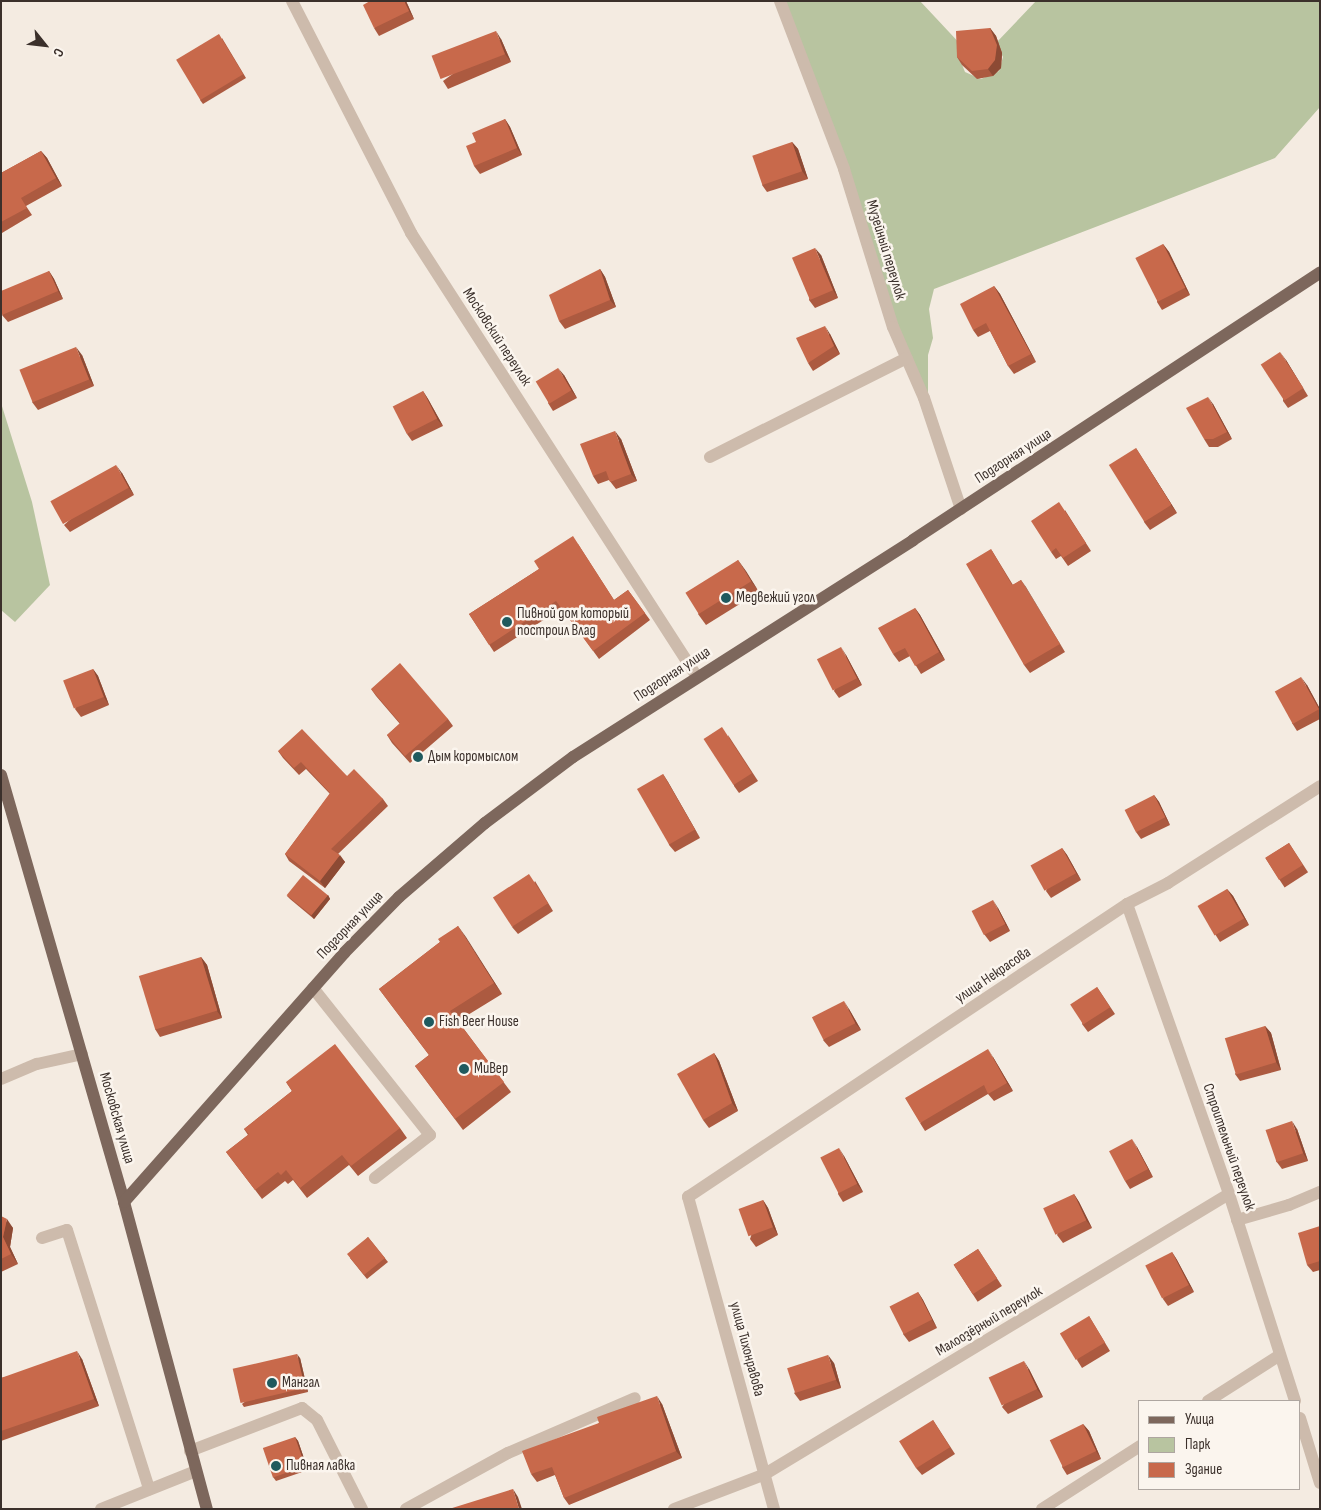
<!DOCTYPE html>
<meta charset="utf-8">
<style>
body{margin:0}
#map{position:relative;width:1321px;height:1510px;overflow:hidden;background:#f4ebe1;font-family:"Sofia Sans Condensed",sans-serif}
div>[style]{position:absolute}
.green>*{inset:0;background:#b8c4a0}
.minor>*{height:12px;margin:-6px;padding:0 6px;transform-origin:6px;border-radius:6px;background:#cdbbac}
.major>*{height:12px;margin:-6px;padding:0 6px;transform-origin:6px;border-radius:6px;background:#7d675c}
.wall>*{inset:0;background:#ac5a40;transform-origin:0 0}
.shaded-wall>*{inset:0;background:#8c4a34}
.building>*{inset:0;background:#c8694b;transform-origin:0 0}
.dots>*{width:14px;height:14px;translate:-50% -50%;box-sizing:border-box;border:2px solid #fbf5ee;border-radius:50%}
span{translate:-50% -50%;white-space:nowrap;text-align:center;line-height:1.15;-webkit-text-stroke:5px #fbf5ee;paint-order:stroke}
.street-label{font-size:15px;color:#3b302b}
.poi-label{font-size:15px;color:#3b302b}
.left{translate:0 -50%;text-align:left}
.frame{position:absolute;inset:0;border:2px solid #3b302b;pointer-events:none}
.legend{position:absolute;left:1138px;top:1400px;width:162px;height:90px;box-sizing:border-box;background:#fbf5ee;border:1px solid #aea6a0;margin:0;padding:6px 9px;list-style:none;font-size:15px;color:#3b302b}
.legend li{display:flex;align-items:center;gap:10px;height:25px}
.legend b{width:25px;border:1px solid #aea6a0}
.north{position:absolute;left:20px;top:20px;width:50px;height:50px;-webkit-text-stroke:4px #fbf5ee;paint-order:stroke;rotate:119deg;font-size:14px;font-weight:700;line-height:20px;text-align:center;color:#3b302b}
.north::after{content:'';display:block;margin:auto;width:18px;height:22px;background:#3b302b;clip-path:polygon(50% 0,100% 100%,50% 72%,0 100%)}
</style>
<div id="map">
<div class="green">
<i style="clip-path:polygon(784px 1px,920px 1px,964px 48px,961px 62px,965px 72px,981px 79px,999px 71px,1003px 57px,996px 43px,1036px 1px,1320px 1px,1320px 107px,1275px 158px,934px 289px,929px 309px,933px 338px,928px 355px,928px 397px,898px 327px)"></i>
<i style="clip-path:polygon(1px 403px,32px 502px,50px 585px,15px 622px,1px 610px)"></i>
</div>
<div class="minor">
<i style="left:292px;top:1px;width:261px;rotate:62.8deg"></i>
<i style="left:411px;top:233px;width:528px;rotate:57.21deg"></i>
<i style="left:780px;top:1px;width:180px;rotate:69.1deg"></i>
<i style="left:844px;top:169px;width:165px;rotate:72.8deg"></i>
<i style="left:893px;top:327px;width:77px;rotate:66.4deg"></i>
<i style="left:924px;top:398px;width:117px;rotate:71.6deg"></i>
<i style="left:710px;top:457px;width:220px;rotate:-26.7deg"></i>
<i style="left:1127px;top:904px;width:307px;rotate:70.6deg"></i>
<i style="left:1229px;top:1194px;width:217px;rotate:72.3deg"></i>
<i style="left:313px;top:988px;width:188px;rotate:51.5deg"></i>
<i style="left:430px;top:1135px;width:70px;rotate:142deg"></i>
<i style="left:1px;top:1079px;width:39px;rotate:-23deg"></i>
<i style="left:37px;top:1064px;width:46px;rotate:-12.5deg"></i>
<i style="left:1237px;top:1220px;width:54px;rotate:-16.1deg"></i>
<i style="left:1289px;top:1205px;width:34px;rotate:-23deg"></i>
<i style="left:42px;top:1238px;width:26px;rotate:-18deg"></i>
<i style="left:67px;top:1230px;width:272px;rotate:72.4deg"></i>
<i style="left:1208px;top:1401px;width:85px;rotate:-32.6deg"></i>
<i style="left:1300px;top:1418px;width:68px;rotate:72.9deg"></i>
<i style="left:190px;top:1451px;width:120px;rotate:-21deg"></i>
<i style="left:302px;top:1408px;width:19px;rotate:39deg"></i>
<i style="left:317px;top:1420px;width:100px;rotate:63.2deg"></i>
<i style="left:101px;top:1509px;width:102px;rotate:-21.8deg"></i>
<i style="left:406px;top:1509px;width:116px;rotate:-28.8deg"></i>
<i style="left:508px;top:1453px;width:138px;rotate:-23.4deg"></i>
<i style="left:674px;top:1509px;width:97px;rotate:-21deg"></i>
<i style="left:765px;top:1474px;width:542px;rotate:-31.11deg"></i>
<i style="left:774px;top:1509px;width:324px;rotate:-105.4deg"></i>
<i style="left:688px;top:1197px;width:528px;rotate:-33.72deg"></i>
<i style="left:1127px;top:904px;width:46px;rotate:-27.1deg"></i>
<i style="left:1168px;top:883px;width:180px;rotate:-32.5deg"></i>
<i style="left:1042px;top:1509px;width:117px;rotate:-32.7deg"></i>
</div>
<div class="major">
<i style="left:1px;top:775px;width:444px;rotate:73.9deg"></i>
<i style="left:124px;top:1202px;width:318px;rotate:74.9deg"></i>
<i style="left:124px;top:1202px;width:332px;rotate:-48.5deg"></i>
<i style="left:344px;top:953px;width:78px;rotate:-45.5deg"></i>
<i style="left:399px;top:897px;width:113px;rotate:-40.7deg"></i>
<i style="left:485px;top:823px;width:110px;rotate:-36.9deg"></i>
<i style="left:573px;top:757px;width:403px;rotate:-32.5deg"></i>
<i style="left:913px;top:540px;width:487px;rotate:-33.3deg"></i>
</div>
<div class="wall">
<i style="clip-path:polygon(406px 1px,414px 19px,379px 36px,374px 28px)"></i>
<i style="clip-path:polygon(990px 28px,996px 36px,1002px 53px,1001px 68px,993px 76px,977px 79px,962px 65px,957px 57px)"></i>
<i style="clip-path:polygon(222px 38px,246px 78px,203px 104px,200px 100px)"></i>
<i style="clip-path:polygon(501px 39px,511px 62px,448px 89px,443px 81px)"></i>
<i style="clip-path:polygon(505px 119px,510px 127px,522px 155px,480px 174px,474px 166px,476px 142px)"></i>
<i style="clip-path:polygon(792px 142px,798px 149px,808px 179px,767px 192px,762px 185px)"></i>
<i style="clip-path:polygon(41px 151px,47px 158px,62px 186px,26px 206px,32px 215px,2px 233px,1px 173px)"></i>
<i style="clip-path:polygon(1163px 244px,1169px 252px,1190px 295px,1162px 310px,1157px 302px)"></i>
<i style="clip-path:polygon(821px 255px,838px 298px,815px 308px,809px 300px)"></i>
<i style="clip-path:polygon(600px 269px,605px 277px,616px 307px,565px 329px,559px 321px)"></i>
<i style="clip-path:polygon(49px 271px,54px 279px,63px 299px,8px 322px,2px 315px)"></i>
<i style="clip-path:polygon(994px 286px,1000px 294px,1036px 362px,1014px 374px,1008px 366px,990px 331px,978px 337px,973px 330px)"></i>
<i style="clip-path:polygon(830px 334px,840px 354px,813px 371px,808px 363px)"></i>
<i style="clip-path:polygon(82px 355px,94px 386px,38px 410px,32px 402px)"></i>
<i style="clip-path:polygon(1286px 360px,1308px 396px,1288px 408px,1283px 401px)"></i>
<i style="clip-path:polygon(564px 375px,577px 398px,553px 411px,548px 403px)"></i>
<i style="clip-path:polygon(423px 391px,428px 399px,443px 426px,412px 441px,407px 434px)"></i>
<i style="clip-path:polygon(1213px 404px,1232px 439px,1218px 447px,1209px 447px,1204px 439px)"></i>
<i style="clip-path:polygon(621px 439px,637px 481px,616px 489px,609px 480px,598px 484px,593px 476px)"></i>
<i style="clip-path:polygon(1136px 448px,1177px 513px,1150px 530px,1144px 522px)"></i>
<i style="clip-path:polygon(122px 473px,134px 495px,70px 532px,64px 525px)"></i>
<i style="clip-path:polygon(1065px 510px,1091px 551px,1068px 566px,1061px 556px,1056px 559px,1051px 552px)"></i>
<i style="clip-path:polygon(578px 544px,614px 600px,628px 590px,650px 620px,599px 659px,562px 608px,494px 652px,469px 614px)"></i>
<i style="clip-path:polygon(991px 549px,1013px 585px,1021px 580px,1065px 652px,1030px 673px,1024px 665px)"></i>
<i style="clip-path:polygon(738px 560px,759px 592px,706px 625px,698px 614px)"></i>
<i style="clip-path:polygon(915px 608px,920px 615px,945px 660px,921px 674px,910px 656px,899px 662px,893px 654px)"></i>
<i style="clip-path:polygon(846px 655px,862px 685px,839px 698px,834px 691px)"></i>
<i style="clip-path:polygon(93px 669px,98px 676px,109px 705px,81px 717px,75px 709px)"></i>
<i style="clip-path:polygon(1307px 685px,1320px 709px,1320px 719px,1297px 731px,1292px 723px)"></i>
<i style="clip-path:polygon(371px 689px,448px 719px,453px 726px,410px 763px,392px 743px,387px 735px,400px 724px,376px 696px)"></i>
<i style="clip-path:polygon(728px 735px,758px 781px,739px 793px,734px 786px)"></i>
<i style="clip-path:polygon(278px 751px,347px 776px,383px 799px,388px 806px,338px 854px,345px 862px,325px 888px,289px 861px,285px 854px,330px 794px,306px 769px,299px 775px,283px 758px)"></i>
<i style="clip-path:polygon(663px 774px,668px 782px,700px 838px,675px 852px,669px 845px)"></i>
<i style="clip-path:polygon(1154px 795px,1159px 802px,1170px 825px,1141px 839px,1136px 832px)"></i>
<i style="left:1289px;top:843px;width:35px;height:28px;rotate:57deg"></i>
<i style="clip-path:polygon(1062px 848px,1067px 855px,1081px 880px,1051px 898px,1046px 891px)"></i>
<i style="clip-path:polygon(535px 881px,553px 911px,518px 934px,512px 927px)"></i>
<i style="clip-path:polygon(1227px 889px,1233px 896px,1249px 925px,1220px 942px,1215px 934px)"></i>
<i style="clip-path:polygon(328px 895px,330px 899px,314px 919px,290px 899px,287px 896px)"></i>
<i style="clip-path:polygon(998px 908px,1010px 931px,990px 942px,984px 934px)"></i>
<i style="clip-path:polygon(458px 926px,502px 994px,458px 1021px,511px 1092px,463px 1130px,415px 1066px,429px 1055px,379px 989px,440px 942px)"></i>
<i style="clip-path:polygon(201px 957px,207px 965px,222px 1018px,160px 1037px,155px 1029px)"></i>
<i style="clip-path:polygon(1097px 987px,1115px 1014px,1088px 1032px,1082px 1024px)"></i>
<i style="clip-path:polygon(849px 1009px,861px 1030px,829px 1047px,823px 1040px)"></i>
<i style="clip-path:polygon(1265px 1026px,1271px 1033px,1281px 1070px,1240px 1081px,1235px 1074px)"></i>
<i style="clip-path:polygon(714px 1053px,719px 1061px,738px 1111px,709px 1128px,703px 1120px)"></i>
<i style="clip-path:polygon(993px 1057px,1013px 1091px,994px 1101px,988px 1094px,925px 1131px,920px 1123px)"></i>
<i style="clip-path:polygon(286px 1082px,400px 1128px,407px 1138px,358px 1176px,349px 1165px,307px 1198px,293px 1180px,288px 1184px,285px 1181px,262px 1199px,226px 1152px,248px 1135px,244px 1129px,292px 1091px)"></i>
<i style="clip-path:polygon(1297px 1129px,1308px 1161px,1282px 1169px,1276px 1161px)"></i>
<i style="clip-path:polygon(1137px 1147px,1153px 1177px,1130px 1189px,1125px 1181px)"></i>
<i style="clip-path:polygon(844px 1156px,863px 1192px,843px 1202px,838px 1194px)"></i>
<i style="clip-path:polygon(1074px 1194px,1079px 1202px,1092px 1228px,1063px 1243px,1057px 1235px)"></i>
<i style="clip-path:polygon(763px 1200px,768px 1208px,778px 1235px,756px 1247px,750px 1239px)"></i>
<i style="clip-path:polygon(1px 1216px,13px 1228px,10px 1247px,18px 1264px,1px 1272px)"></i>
<i style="clip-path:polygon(1320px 1226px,1320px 1270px,1313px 1272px,1307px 1265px)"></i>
<i style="clip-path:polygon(368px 1237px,388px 1262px,367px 1279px,350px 1258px)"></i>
<i style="left:978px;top:1249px;width:44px;height:29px;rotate:57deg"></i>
<i style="clip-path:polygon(1172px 1252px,1177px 1260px,1194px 1292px,1168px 1306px,1163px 1299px)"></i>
<i style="clip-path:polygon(918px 1292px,923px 1300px,937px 1328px,909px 1342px,903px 1334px)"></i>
<i style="clip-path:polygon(1089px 1316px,1110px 1351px,1082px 1368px,1077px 1360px)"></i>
<i style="clip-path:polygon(300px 1358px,308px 1392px,244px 1407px,242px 1404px)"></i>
<i style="clip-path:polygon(82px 1359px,99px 1406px,1px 1441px,1px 1378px)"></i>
<i style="clip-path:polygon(834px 1363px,841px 1388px,800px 1401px,794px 1393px)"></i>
<i style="clip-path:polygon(1029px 1369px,1043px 1397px,1008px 1414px,1002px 1407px)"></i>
<i style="clip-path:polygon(662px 1404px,682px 1458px,569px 1505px,564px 1498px,555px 1475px,537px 1482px,531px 1474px,599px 1423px)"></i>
<i style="clip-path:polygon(933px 1420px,955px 1454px,922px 1475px,916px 1468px)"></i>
<i style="clip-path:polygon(1083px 1424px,1089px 1431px,1101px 1459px,1067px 1475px,1062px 1467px)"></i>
<i style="clip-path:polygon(295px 1437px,298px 1441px,308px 1470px,276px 1481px,273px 1477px)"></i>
</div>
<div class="shaded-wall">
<i style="clip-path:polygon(404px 1px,406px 1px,414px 19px,409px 11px)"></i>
<i style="clip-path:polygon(990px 28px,996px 36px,1002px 53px,1001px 68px,993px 76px,988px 69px)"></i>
<i style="clip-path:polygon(496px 31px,501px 39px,511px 62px,505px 54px)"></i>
<i style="clip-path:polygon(505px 119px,510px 127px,522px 155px,517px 148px)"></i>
<i style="clip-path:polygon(792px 142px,798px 149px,808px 179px,802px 171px)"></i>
<i style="clip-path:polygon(41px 151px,47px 158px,62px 186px,56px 178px)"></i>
<i style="clip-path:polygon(1163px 244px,1169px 252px,1190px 295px,1185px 288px)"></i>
<i style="clip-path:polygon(815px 248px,821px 255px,838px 298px,833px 290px)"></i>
<i style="clip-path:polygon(600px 269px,605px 277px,616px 307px,610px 300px)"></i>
<i style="clip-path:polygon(49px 271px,54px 279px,63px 299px,58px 291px)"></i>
<i style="clip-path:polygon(994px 286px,1000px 294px,1036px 362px,1031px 354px)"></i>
<i style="clip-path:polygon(825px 326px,830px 334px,840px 354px,834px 346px)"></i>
<i style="clip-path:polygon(76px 347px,82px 355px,94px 386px,89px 379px)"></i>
<i style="clip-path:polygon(1280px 352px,1286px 360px,1308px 396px,1303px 388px)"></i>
<i style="clip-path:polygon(558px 368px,564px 375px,577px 398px,571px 390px)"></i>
<i style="clip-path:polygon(423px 391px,428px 399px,443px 426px,437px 419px)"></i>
<i style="clip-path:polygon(1208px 397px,1213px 404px,1232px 439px,1227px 432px)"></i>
<i style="clip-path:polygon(615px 431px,621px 439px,637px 481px,631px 474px)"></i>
<i style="clip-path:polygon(1136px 448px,1141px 456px,1177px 513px,1171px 505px)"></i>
<i style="clip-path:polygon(116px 465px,122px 473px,134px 495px,129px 488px)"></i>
<i style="clip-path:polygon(738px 560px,746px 571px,759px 592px,751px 581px)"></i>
<i style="clip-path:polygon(1021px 580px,1026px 587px,1065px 652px,1060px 644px)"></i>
<i style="clip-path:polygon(915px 608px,920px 615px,945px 660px,939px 652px)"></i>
<i style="clip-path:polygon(841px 647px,846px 655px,862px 685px,857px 678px)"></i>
<i style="clip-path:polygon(93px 669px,98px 676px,109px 705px,104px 697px)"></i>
<i style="clip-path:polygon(1301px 677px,1307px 685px,1320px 709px,1320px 711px)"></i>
<i style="clip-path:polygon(663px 774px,668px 782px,700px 838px,695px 830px)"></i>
<i style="clip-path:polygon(1154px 795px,1159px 802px,1170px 825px,1165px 817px)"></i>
<i style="clip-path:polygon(1062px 848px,1067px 855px,1081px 880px,1076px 873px)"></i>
<i style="clip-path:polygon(340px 855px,345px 862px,325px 888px,320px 881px)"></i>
<i style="clip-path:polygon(1227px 889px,1233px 896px,1249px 925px,1244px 918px)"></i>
<i style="clip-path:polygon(328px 895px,330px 899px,314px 919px,311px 915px)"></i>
<i style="clip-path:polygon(993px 900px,998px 908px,1010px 931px,1005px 924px)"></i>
<i style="clip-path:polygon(458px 926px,466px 937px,502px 994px,494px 983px)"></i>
<i style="clip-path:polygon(201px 957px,207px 965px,222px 1018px,217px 1011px)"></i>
<i style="clip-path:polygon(844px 1001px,849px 1009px,861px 1030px,855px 1023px)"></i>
<i style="clip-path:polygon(1265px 1026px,1271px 1033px,1281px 1070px,1276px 1062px)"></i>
<i style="clip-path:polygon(988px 1049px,993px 1057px,1013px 1091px,1007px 1083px)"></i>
<i style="clip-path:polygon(714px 1053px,719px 1061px,738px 1111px,732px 1103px)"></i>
<i style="clip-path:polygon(1292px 1121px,1297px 1129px,1308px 1161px,1303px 1153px)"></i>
<i style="clip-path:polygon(1132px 1139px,1137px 1147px,1153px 1177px,1148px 1169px)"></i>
<i style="clip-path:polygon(839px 1148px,844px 1156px,863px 1192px,857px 1184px)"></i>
<i style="clip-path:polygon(1074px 1194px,1079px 1202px,1092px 1228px,1086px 1220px)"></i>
<i style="clip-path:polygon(763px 1200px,768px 1208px,778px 1235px,773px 1227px)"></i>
<i style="clip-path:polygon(7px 1219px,13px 1228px,10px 1247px,18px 1264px,11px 1254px,3px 1237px)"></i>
<i style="clip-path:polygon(1172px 1252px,1177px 1260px,1194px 1292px,1189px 1285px)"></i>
<i style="clip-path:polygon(918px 1292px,923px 1300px,937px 1328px,932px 1320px)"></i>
<i style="clip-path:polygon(77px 1351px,82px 1359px,99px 1406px,94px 1399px)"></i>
<i style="clip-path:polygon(297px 1354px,300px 1358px,308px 1392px,305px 1388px)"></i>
<i style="clip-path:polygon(828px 1355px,834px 1363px,841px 1388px,836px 1380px)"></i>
<i style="clip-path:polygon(1024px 1361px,1029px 1369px,1043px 1397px,1037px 1389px)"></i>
<i style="clip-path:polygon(657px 1396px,662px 1404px,682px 1458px,676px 1451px)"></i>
<i style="clip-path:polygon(1083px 1424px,1089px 1431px,1101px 1459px,1096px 1451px)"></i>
<i style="clip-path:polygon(295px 1437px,298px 1441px,308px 1470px,305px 1466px)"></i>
<i style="clip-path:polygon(513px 1489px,518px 1497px,522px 1509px,519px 1509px)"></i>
</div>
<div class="building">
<i style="clip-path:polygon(370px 1px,404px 1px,409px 11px,374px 28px,363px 5px)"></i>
<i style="clip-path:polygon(990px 28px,997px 45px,995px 60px,988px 69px,972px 71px,957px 57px,956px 31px)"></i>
<i style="left:496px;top:31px;width:25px;height:69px;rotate:69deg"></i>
<i style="left:219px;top:34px;width:47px;height:50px;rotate:59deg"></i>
<i style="clip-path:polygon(505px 119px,517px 148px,474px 166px,466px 146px,476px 142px,472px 133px)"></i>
<i style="left:792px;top:142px;width:31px;height:42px;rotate:71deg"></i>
<i style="clip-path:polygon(41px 151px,56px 178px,21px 198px,27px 208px,1px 222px,1px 173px)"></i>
<i style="left:1163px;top:244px;width:49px;height:31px;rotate:63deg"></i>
<i style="left:815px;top:248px;width:46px;height:25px;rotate:67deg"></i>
<i style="clip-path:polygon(600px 269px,610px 300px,559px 321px,549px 295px)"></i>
<i style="clip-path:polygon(49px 271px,58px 291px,2px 315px,1px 313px,1px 291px)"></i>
<i style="clip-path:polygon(994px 286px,1031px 354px,1008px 366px,986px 323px,973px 330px,960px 304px)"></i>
<i style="clip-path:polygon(825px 326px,834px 346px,808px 363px,796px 338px)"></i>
<i style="left:76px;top:347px;width:35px;height:61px;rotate:68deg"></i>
<i style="left:1280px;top:352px;width:43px;height:23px;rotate:57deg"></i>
<i style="left:558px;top:368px;width:26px;height:26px;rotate:59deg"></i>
<i style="left:423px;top:391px;width:31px;height:34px;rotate:63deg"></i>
<i style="clip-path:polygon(1208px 397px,1227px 432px,1213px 439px,1204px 439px,1186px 408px)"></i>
<i style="clip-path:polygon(615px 431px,631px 474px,610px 482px,606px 471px,593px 476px,580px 444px)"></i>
<i style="left:1136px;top:448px;width:67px;height:32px;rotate:58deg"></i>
<i style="left:116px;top:465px;width:26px;height:75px;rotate:61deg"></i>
<i style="clip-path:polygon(1059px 502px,1086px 543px,1063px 558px,1056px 548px,1051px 552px,1031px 521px)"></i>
<i style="clip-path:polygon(573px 536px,614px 600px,628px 590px,645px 613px,593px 651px,556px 601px,489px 645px,469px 614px,539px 569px,534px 561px)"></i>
<i style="clip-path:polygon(991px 549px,1012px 585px,1021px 580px,1060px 644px,1024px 665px,966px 564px)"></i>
<i style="left:738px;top:560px;width:25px;height:62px;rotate:58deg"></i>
<i style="clip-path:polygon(915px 608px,939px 652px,915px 666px,905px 648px,893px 654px,878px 628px)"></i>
<i style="left:841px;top:647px;width:35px;height:27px;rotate:63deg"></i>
<i style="clip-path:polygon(400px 663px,448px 719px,405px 756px,387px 735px,400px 723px,371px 689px)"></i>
<i style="left:93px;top:669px;width:30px;height:32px;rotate:69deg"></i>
<i style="left:1301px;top:677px;width:37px;height:30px;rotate:61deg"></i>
<i style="left:722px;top:727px;width:55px;height:22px;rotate:57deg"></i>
<i style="clip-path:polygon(302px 729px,347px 776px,354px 769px,383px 799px,331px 849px,340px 855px,320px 881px,285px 854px,330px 793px,301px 762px,294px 768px,278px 751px)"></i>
<i style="left:663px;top:774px;width:64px;height:30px;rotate:60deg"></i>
<i style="left:1154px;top:795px;width:25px;height:33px;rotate:63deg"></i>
<i style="left:1289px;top:843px;width:26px;height:28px;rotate:58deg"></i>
<i style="left:1062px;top:848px;width:29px;height:36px;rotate:61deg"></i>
<i style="left:529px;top:874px;width:35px;height:43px;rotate:57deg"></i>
<i style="left:303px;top:875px;width:32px;height:26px;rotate:39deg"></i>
<i style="left:1227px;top:889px;width:34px;height:34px;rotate:60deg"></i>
<i style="left:993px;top:900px;width:27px;height:24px;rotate:63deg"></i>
<i style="clip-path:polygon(458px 926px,494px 983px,450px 1011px,504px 1082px,455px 1119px,415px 1066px,429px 1055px,379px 989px,440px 942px,438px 939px)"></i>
<i style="left:201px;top:957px;width:56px;height:65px;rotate:73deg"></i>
<i style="left:1097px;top:987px;width:24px;height:32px;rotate:57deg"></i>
<i style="left:844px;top:1001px;width:25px;height:36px;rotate:63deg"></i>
<i style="left:1265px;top:1026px;width:38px;height:42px;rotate:73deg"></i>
<i style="clip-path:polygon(335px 1044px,400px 1128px,351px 1166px,342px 1155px,300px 1188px,286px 1170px,281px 1175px,278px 1172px,255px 1190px,226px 1152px,249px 1134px,244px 1129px,292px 1091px,286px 1082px)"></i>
<i style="clip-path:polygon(988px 1049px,1007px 1083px,988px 1094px,984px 1085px,920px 1123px,905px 1098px)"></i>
<i style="clip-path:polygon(714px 1053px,732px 1103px,703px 1120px,677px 1074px)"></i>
<i style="left:1292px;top:1121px;width:34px;height:28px;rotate:71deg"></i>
<i style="left:1132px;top:1139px;width:34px;height:26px;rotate:62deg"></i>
<i style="left:839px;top:1148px;width:40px;height:21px;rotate:63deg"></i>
<i style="left:1074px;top:1194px;width:29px;height:34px;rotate:65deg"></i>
<i style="left:763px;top:1200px;width:29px;height:26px;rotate:70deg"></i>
<i style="clip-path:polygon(1px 1216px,7px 1219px,3px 1237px,11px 1254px,1px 1259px)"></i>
<i style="clip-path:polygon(1320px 1226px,1320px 1261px,1307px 1265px,1298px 1233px)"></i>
<i style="left:368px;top:1237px;width:27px;height:27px;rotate:51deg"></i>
<i style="left:978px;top:1249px;width:35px;height:29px;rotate:57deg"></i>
<i style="left:1172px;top:1252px;width:37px;height:30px;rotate:63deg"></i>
<i style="left:918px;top:1292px;width:31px;height:32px;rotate:63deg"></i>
<i style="left:1089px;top:1316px;width:31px;height:34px;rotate:59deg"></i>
<i style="clip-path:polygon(77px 1351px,94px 1399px,1px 1431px,1px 1378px)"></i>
<i style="left:297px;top:1354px;width:35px;height:66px;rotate:77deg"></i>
<i style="left:828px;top:1355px;width:26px;height:43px;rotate:72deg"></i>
<i style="left:1024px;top:1361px;width:31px;height:39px;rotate:65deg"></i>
<i style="clip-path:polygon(657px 1396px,676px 1451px,564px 1498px,552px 1467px,531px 1474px,522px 1451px,599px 1423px,597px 1417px)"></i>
<i style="left:933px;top:1420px;width:32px;height:40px;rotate:58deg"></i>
<i style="left:1083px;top:1424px;width:30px;height:37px;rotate:64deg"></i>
<i style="left:295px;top:1437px;width:31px;height:34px;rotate:71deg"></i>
<i style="clip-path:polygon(513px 1489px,519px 1509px,449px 1509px)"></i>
</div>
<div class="dots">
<i style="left:726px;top:598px;background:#1f5a5e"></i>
<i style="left:507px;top:622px;background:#1f5a5e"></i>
<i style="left:418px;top:757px;background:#1f5a5e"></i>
<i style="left:429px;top:1022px;background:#1f5a5e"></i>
<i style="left:464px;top:1069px;background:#1f5a5e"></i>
<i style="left:272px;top:1383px;background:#1f5a5e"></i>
<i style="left:276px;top:1466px;background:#1f5a5e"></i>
</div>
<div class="street-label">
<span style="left:886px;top:250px;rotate:73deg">Музейный переулок</span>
<span style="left:497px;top:337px;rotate:57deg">Московский переулок</span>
<span style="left:1013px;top:456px;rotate:-33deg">Подгорная улица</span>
<span style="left:672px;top:674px;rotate:-33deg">Подгорная улица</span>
<span style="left:350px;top:925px;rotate:-46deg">Подгорная улица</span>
<span style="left:993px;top:975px;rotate:-34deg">улица Некрасова</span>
<span style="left:117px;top:1118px;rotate:74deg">Московская улица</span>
<span style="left:1229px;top:1147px;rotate:71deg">Строительный переулок</span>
<span style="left:989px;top:1321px;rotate:-31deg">Малоозёрный переулок</span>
<span style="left:747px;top:1349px;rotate:75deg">улица Тихонравова</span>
</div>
<div class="poi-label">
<span class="left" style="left:736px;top:598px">Медвежий угол</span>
<span class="left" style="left:517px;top:622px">Пивной дом который<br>построил Влад</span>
<span class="left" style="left:428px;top:757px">Дым коромыслом</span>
<span class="left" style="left:439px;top:1022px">Fish Beer House</span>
<span class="left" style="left:474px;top:1069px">МиВер</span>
<span class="left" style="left:282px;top:1383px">Мангал</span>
<span class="left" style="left:286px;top:1466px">Пивная лавка</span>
</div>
<div class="frame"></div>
<ul class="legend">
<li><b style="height:6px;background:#7d675c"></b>Улица</li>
<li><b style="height:14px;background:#b8c4a0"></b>Парк</li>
<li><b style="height:14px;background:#c8694b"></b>Здание</li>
</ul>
<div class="north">С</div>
</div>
